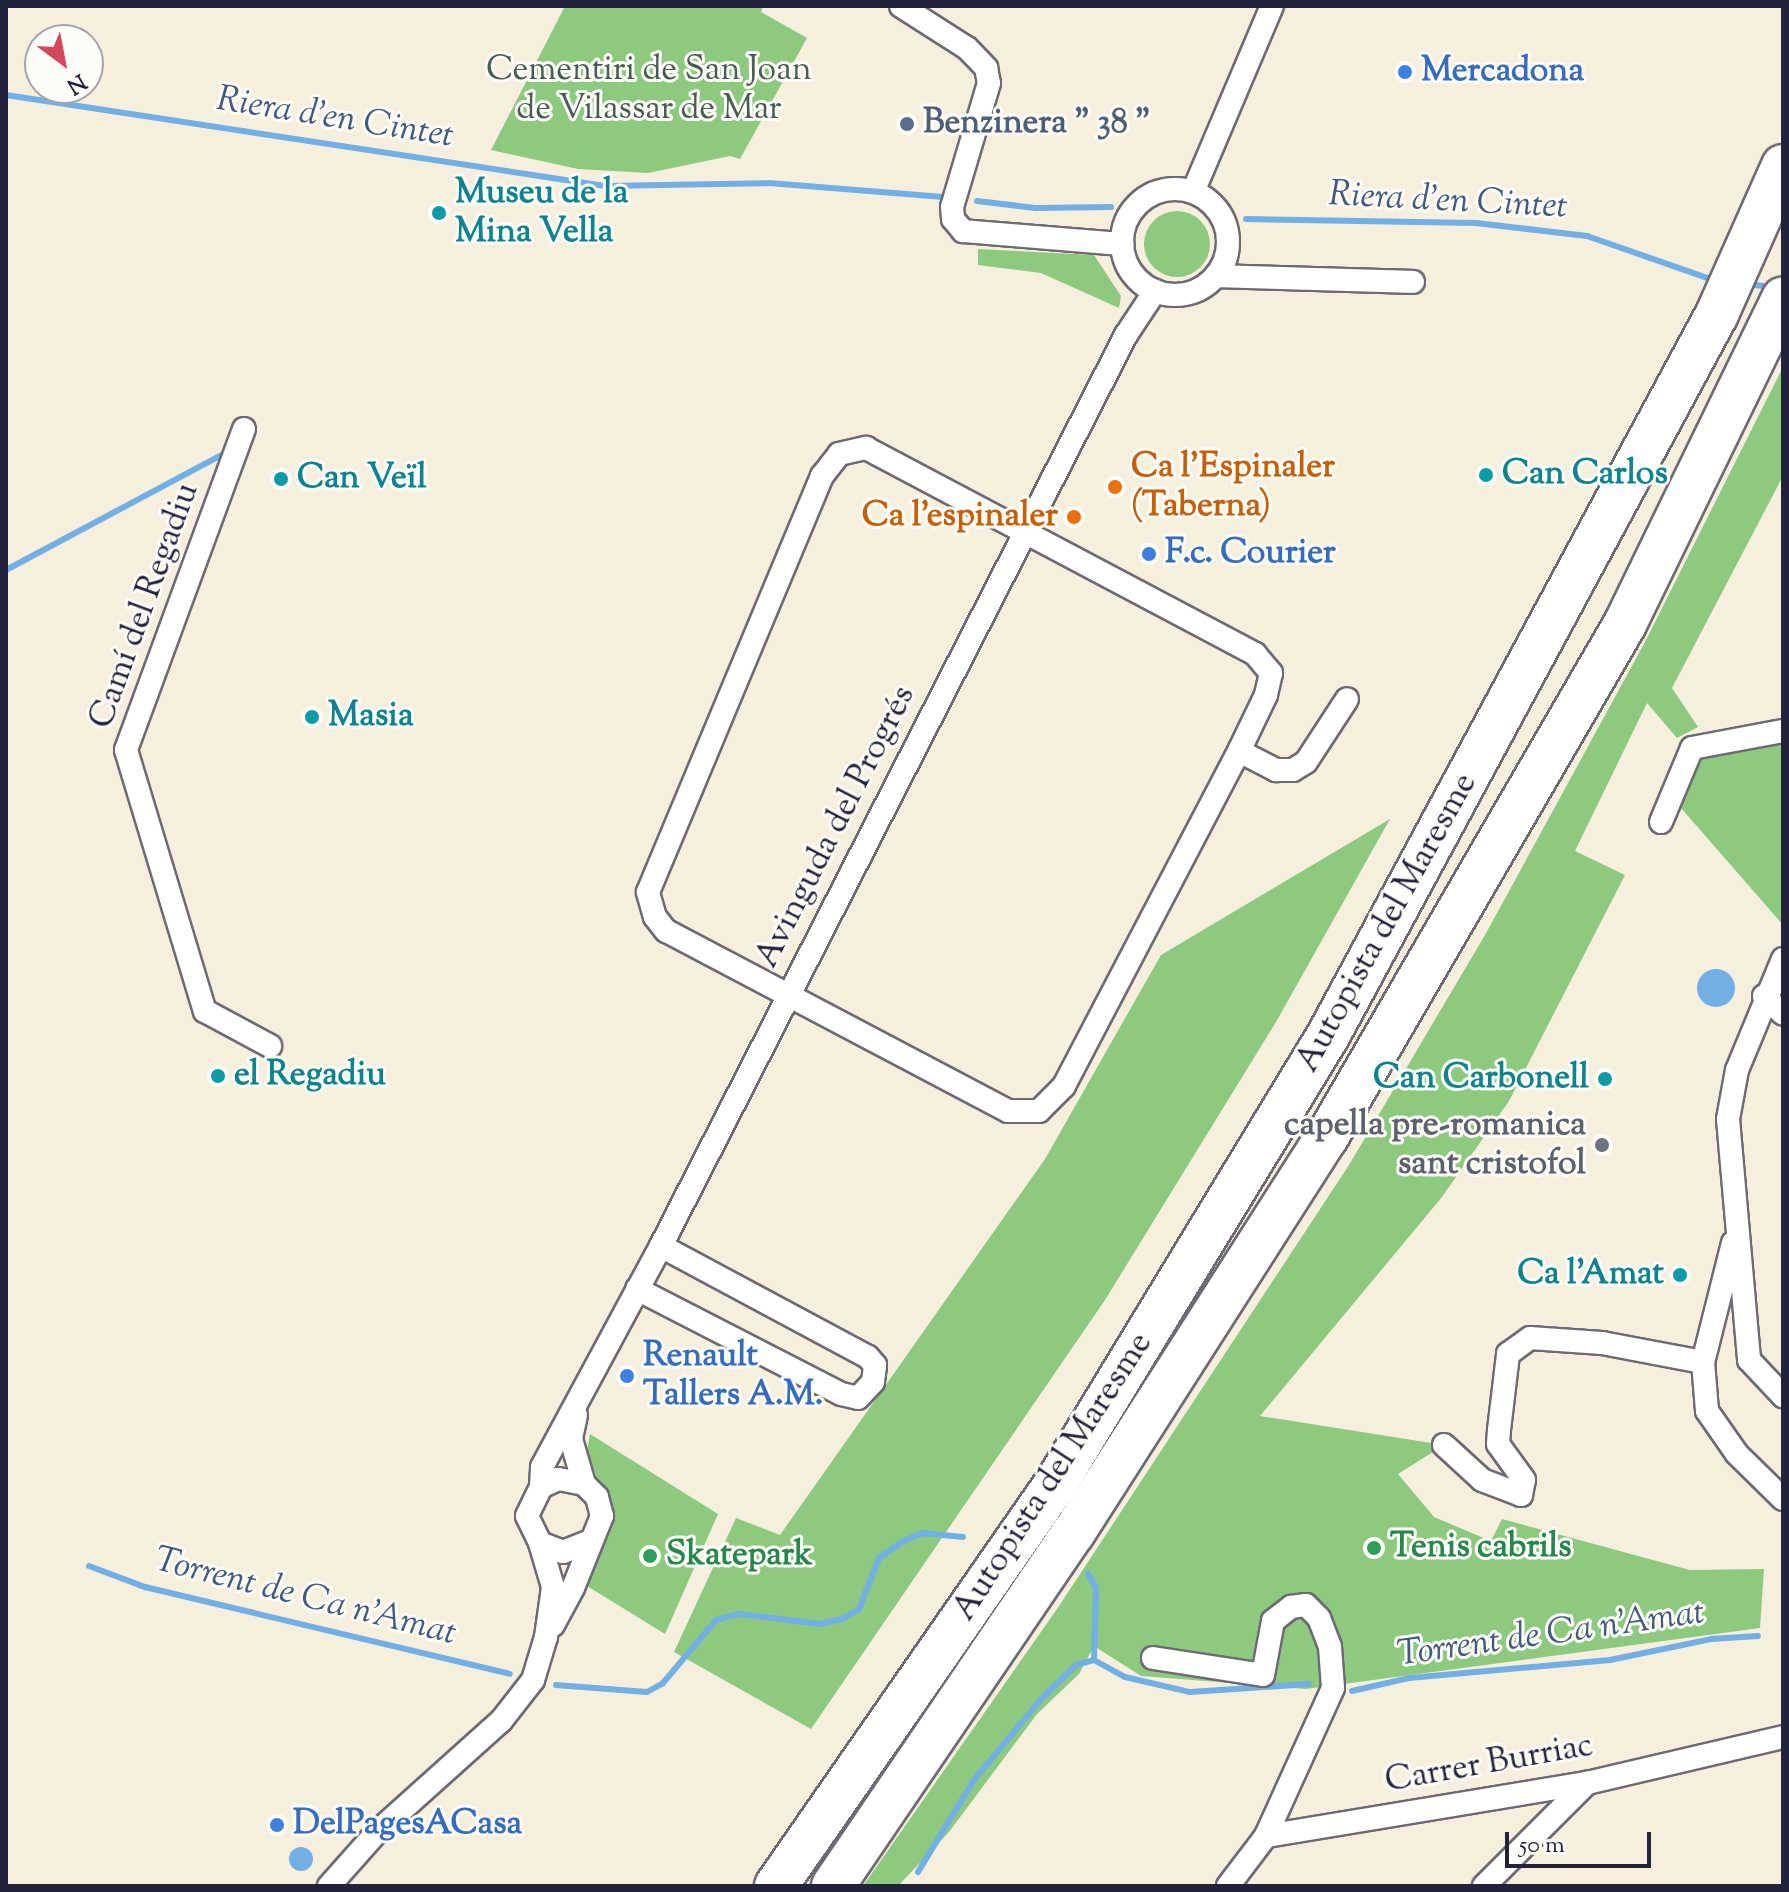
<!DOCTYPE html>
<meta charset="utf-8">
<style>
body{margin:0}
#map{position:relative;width:1789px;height:1892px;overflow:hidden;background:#f7efde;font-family:"Sorts Mill Goudy",serif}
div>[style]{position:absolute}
.green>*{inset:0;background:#8dc97f}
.round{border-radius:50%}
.water>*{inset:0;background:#72afe4}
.stream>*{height:6px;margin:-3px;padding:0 3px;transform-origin:3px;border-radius:3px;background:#72afe4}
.roads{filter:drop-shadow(2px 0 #6d6a74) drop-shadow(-2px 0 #6d6a74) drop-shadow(0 2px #6d6a74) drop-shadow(0 -2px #6d6a74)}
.minor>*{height:22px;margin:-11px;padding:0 11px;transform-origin:11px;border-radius:11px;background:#fff}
.minor>.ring{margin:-11px;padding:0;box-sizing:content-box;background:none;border:22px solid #fff;border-radius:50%}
.motorway>*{height:42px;margin:-21px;padding:0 21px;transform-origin:21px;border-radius:21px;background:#fff}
.dots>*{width:22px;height:22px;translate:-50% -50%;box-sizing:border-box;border:4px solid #fdfcf7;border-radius:50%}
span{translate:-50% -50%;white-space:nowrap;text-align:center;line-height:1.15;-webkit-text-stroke:6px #fdfcf7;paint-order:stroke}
.park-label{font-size:34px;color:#475c53}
.shop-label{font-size:34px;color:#366cbe;font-weight:700}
.left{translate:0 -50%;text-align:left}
.service-label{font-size:34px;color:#4e5e75;font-weight:700}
.culture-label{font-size:34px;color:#0d838f;font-weight:700}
.right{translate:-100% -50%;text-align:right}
.food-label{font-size:34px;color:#c56008;font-weight:700}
.street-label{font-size:34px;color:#22223b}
.worship-label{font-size:34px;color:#5b616d;font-weight:700}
.leisure-label{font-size:34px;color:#27864d;font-weight:700}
.water-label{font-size:36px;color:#425a7f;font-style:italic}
.frame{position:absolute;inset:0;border:8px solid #22223b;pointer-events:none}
.north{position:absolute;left:24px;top:24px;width:80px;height:80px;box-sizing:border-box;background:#fdfcf7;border:2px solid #a5a5ac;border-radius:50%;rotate:148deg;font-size:22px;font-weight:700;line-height:32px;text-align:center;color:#22223b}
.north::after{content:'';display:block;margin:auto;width:28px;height:36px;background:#d1495b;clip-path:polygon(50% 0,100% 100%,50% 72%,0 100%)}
.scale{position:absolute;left:1505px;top:1832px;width:146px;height:36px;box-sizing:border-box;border:4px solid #22223b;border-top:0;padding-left:10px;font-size:24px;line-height:28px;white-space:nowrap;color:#22223b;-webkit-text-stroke:6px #fdfcf7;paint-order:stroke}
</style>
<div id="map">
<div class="green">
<i style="clip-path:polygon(565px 6px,763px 6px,761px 12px,807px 38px,740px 159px,730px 156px,648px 173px,578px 169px,491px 150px)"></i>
<i class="round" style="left:1144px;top:211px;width:66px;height:66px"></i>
<i style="clip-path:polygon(978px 249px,1094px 255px,1121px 296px,1119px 308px,1041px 273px,978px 265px)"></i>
<i style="clip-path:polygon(1783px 367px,1783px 476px,1672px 688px,1698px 727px,1677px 738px,1647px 703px,1575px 851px,1625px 875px,1509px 1101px,1442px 1197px,1260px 1416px,1444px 1445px,1398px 1474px,1434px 1517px,1491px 1541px,1502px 1519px,1690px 1570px,1764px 1569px,1760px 1628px,1306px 1689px,1141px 1676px,1094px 1646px,1079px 1674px,1037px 1714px,949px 1832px,898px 1886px,863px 1886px,1057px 1609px,1349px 1165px,1485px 935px,1645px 642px)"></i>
<i style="clip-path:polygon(1783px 739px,1783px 925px,1681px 808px,1701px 759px)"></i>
<i style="clip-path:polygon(1390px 819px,1276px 1022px,1105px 1300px,811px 1729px,674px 1652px,736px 1518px,780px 1535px,1045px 1159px,1161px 955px)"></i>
<i style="clip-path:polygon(590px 1434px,718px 1514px,665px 1634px,587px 1586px,613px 1525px,587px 1450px)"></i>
</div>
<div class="water">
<i class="round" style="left:1697px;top:969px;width:38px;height:38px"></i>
<i class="round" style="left:289px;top:1847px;width:24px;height:24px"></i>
</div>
<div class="stream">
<i style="left:6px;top:95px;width:606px;rotate:8.64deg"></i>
<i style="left:605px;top:186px;width:164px;rotate:-1deg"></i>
<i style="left:769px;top:183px;width:175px;rotate:4.6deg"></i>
<i style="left:977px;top:201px;width:59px;rotate:6.8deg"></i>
<i style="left:1036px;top:208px;width:75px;rotate:-0.8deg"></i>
<i style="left:1246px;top:219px;width:230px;rotate:1deg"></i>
<i style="left:1476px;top:223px;width:112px;rotate:6.7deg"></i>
<i style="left:1587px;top:236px;width:137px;rotate:19.2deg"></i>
<i style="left:1747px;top:284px;width:24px;rotate:7deg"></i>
<i style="left:6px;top:570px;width:251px;rotate:-28.1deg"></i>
<i style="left:89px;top:1566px;width:60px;rotate:20.6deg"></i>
<i style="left:145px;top:1587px;width:375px;rotate:13.4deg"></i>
<i style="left:1088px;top:1574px;width:16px;rotate:60deg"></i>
<i style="left:1096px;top:1588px;width:72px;rotate:91.6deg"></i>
<i style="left:1094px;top:1660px;width:35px;rotate:29deg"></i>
<i style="left:1125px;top:1677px;width:67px;rotate:13deg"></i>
<i style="left:1190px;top:1692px;width:119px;rotate:-3.8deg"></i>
<i style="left:556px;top:1685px;width:91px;rotate:4.4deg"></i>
<i style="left:647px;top:1692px;width:18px;rotate:-29deg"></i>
<i style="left:663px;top:1683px;width:82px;rotate:-49.9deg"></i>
<i style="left:716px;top:1620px;width:24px;rotate:-15deg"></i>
<i style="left:739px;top:1614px;width:82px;rotate:7deg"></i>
<i style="left:820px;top:1624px;width:23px;rotate:-13deg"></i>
<i style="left:842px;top:1619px;width:20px;rotate:-30deg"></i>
<i style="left:859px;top:1609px;width:55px;rotate:-68.6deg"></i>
<i style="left:879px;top:1558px;width:28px;rotate:-35deg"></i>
<i style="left:902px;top:1542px;width:22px;rotate:-24deg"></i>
<i style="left:922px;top:1533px;width:41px;rotate:5.6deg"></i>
<i style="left:1352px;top:1691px;width:58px;rotate:-12.8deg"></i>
<i style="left:1409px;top:1678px;width:202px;rotate:-5.1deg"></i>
<i style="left:1610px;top:1660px;width:103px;rotate:-11.7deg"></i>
<i style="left:1711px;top:1639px;width:47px;rotate:-3.7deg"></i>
<i style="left:918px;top:1872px;width:108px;rotate:-58.7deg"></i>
<i style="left:974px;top:1780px;width:108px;rotate:-50.3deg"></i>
<i style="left:1043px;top:1697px;width:46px;rotate:-44.1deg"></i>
<i style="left:1076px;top:1665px;width:19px;rotate:-16deg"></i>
</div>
<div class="roads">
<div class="minor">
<i style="left:901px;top:6px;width:78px;rotate:32.5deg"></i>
<i style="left:967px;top:48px;width:28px;rotate:46deg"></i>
<i style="left:986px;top:68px;width:15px;rotate:79deg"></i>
<i style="left:989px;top:83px;width:129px;rotate:106.6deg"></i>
<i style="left:952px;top:207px;width:12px;rotate:85deg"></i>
<i style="left:953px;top:219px;width:16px;rotate:50deg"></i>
<i style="left:963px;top:231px;width:160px;rotate:4.7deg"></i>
<i class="ring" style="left:1122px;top:189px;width:84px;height:84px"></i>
<i style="left:1193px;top:192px;width:202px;rotate:-67deg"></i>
<i style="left:1216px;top:276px;width:197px;rotate:1.7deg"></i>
<i style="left:244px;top:429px;width:342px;rotate:110.2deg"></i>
<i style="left:126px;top:750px;width:273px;rotate:73.2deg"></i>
<i style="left:205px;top:1011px;width:74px;rotate:28.3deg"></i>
<i style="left:866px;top:448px;width:440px;rotate:27.9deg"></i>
<i style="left:1255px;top:654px;width:25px;rotate:50deg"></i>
<i style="left:1271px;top:673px;width:23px;rotate:103deg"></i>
<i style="left:1266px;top:695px;width:62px;rotate:115.7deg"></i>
<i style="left:1239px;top:751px;width:378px;rotate:117.6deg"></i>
<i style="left:1064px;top:1086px;width:35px;rotate:135deg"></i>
<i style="left:1039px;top:1111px;width:31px;rotate:180deg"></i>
<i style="left:1008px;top:1111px;width:386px;rotate:-152.2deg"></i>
<i style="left:666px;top:931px;width:18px;rotate:-128deg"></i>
<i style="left:655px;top:917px;width:26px;rotate:-106deg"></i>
<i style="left:648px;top:892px;width:451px;rotate:-67.3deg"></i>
<i style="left:822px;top:476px;width:28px;rotate:-52deg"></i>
<i style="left:839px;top:454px;width:28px;rotate:-13deg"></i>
<i style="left:1239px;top:751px;width:42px;rotate:27.2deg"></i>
<i style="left:1276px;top:770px;width:17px"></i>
<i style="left:1293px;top:770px;width:15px;rotate:-32deg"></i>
<i style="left:1306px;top:762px;width:75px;rotate:-56.9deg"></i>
<i style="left:1661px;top:822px;width:80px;rotate:-67.3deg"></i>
<i style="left:1692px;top:748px;width:93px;rotate:-10.6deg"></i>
<i style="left:1783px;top:959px;width:120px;rotate:112.5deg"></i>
<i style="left:1737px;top:1070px;width:50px;rotate:100.4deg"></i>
<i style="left:1728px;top:1119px;width:242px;rotate:85deg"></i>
<i style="left:1749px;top:1360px;width:50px;rotate:46.6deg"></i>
<i style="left:1764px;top:996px;width:26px;rotate:43deg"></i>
<i style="left:1733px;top:1243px;width:123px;rotate:104.1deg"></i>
<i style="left:1703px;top:1362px;width:49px;rotate:85.3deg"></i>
<i style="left:1707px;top:1411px;width:52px;rotate:55.1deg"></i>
<i style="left:1737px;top:1454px;width:64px;rotate:44.4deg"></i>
<i style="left:637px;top:1289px;width:229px;rotate:27.2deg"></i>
<i style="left:841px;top:1394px;width:17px;rotate:13deg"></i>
<i style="left:858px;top:1398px;width:22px;rotate:-47deg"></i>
<i style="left:873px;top:1382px;width:17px;rotate:-83deg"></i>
<i style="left:875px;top:1365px;width:11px;rotate:-131deg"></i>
<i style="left:868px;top:1357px;width:235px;rotate:-151.8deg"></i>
<i style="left:576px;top:1415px;width:25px;rotate:102deg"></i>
<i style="left:571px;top:1439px;width:47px;rotate:73.9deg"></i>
<i style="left:1444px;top:1445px;width:52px;rotate:42.6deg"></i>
<i style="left:1482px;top:1480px;width:42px;rotate:21deg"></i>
<i style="left:1521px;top:1495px;width:15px;rotate:-79deg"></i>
<i style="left:1524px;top:1480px;width:44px;rotate:-125.8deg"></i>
<i style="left:1498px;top:1444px;width:14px;rotate:-86deg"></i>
<i style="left:1499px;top:1430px;width:77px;rotate:-83.2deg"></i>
<i style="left:1508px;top:1354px;width:27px;rotate:-36deg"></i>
<i style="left:1530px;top:1338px;width:72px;rotate:4deg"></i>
<i style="left:1602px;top:1343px;width:103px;rotate:10.7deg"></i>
<i style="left:541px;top:1487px;width:20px;rotate:-87deg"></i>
<i style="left:542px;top:1467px;width:251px;rotate:-61.7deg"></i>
<i style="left:661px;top:1246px;width:1023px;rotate:-62.96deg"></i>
<i style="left:1126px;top:335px;width:53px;rotate:-56.6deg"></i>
<i style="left:553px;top:1625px;width:42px;rotate:-61.6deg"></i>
<i style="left:573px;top:1588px;width:78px;rotate:-68.1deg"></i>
<i style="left:602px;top:1516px;width:20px;rotate:-105deg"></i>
<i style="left:597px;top:1497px;width:18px;rotate:-135deg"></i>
<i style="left:584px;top:1484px;width:26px;rotate:-169deg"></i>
<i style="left:558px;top:1479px;width:19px;rotate:155deg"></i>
<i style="left:541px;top:1487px;width:32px;rotate:116deg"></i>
<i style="left:527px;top:1516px;width:30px;rotate:64deg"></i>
<i style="left:540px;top:1543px;width:25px;rotate:21deg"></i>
<i style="left:563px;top:1552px;width:31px;rotate:-22deg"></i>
<i style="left:1153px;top:1658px;width:111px;rotate:8.8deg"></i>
<i style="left:1263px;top:1675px;width:55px;rotate:-79.5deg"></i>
<i style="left:1273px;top:1621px;width:23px;rotate:-38deg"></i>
<i style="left:1291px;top:1607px;width:15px;rotate:-8deg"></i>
<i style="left:1306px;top:1605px;width:18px;rotate:45deg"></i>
<i style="left:1319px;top:1618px;width:31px;rotate:69deg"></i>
<i style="left:1330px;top:1647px;width:41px;rotate:85.8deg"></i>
<i style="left:1333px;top:1688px;width:162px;rotate:114.4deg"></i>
<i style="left:329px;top:1886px;width:71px;rotate:-48.4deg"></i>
<i style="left:376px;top:1833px;width:168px;rotate:-41.9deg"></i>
<i style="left:501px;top:1721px;width:52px;rotate:-52deg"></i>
<i style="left:533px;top:1680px;width:45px;rotate:-73.2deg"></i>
<i style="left:546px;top:1637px;width:50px;rotate:-82deg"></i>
<i style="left:553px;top:1587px;width:46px;rotate:-106.5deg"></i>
<i style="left:1228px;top:1886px;width:63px;rotate:-52.8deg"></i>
<i style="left:1266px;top:1836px;width:325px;rotate:-9.4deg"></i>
<i style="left:1587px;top:1783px;width:201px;rotate:-13.2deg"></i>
<i style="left:1484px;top:1886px;width:146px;rotate:-45deg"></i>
</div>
<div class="motorway">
<i style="left:776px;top:1886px;width:485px;rotate:-55.2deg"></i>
<i style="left:1053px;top:1488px;width:531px;rotate:-58.7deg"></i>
<i style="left:1329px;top:1034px;width:818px;rotate:-61.68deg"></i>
<i style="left:1717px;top:314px;width:162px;rotate:-66deg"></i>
<i style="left:833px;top:1886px;width:428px;rotate:-55.8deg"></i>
<i style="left:1074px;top:1532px;width:469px;rotate:-57.4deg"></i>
<i style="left:1327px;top:1137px;width:593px;rotate:-59.85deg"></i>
<i style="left:1625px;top:624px;width:362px;rotate:-64.1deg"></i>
</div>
</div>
<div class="dots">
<i style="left:1405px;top:72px;background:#3f7fe0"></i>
<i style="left:907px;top:124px;background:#5c6f8a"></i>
<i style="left:439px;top:213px;background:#0f9aa8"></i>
<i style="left:1486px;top:475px;background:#0f9aa8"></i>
<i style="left:281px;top:479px;background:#0f9aa8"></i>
<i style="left:1115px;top:487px;background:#e8710a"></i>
<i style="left:1074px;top:517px;background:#e8710a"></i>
<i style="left:1149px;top:554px;background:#3f7fe0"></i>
<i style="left:312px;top:717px;background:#0f9aa8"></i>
<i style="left:218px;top:1076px;background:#0f9aa8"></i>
<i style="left:1605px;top:1079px;background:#0f9aa8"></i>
<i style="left:1602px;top:1145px;background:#6b7280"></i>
<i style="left:1680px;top:1275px;background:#0f9aa8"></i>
<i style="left:627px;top:1376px;background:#3f7fe0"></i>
<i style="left:1374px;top:1548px;background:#2e9e5b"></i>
<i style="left:650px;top:1556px;background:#2e9e5b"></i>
<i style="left:277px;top:1825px;background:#3f7fe0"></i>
</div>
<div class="park-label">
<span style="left:649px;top:90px">Cementiri de San Joan<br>de Vilassar de Mar</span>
</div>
<div class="shop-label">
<span class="left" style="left:1421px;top:72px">Mercadona</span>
<span class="left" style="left:1165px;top:554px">F.c. Courier</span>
<span class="left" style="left:643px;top:1376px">Renault<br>Tallers A.M.</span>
<span class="left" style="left:293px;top:1825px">DelPagesACasa</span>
</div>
<div class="service-label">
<span class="left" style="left:923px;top:124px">Benzinera " 38 "</span>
</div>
<div class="culture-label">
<span class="left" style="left:455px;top:213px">Museu de la<br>Mina Vella</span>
<span class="left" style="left:1502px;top:475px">Can Carlos</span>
<span class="left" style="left:297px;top:479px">Can Veïl</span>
<span class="left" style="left:328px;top:717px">Masia</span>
<span class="left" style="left:234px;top:1076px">el Regadiu</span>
<span class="right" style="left:1589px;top:1079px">Can Carbonell</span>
<span class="right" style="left:1664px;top:1275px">Ca l'Amat</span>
</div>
<div class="food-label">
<span class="left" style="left:1131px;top:487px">Ca l'Espinaler<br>(Taberna)</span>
<span class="right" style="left:1058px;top:517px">Ca l'espinaler</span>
</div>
<div class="street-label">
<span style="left:145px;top:606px;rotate:-70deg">Camí del Regadiu</span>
<span style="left:836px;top:827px;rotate:-63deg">Avinguda del Progrés</span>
<span style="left:1387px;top:923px;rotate:-61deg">Autopista del Maresme</span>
<span style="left:1053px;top:1477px;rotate:-57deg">Autopista del Maresme</span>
<span style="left:1489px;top:1764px;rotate:-10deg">Carrer Burriac</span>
</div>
<div class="worship-label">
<span class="right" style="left:1586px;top:1145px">capella pre-romanica<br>sant cristofol</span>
</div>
<div class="leisure-label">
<span class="left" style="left:1390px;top:1548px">Tenis cabrils</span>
<span class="left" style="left:666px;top:1556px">Skatepark</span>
</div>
<div class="water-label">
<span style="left:335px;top:119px;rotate:9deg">Riera d'en Cintet</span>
<span style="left:1448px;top:202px;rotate:3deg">Riera d'en Cintet</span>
<span style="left:305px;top:1598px;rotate:14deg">Torrent de Ca n'Amat</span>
<span style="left:1551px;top:1635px;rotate:-8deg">Torrent de Ca n'Amat</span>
</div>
<div class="frame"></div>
<div class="north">N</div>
<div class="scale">50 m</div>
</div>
